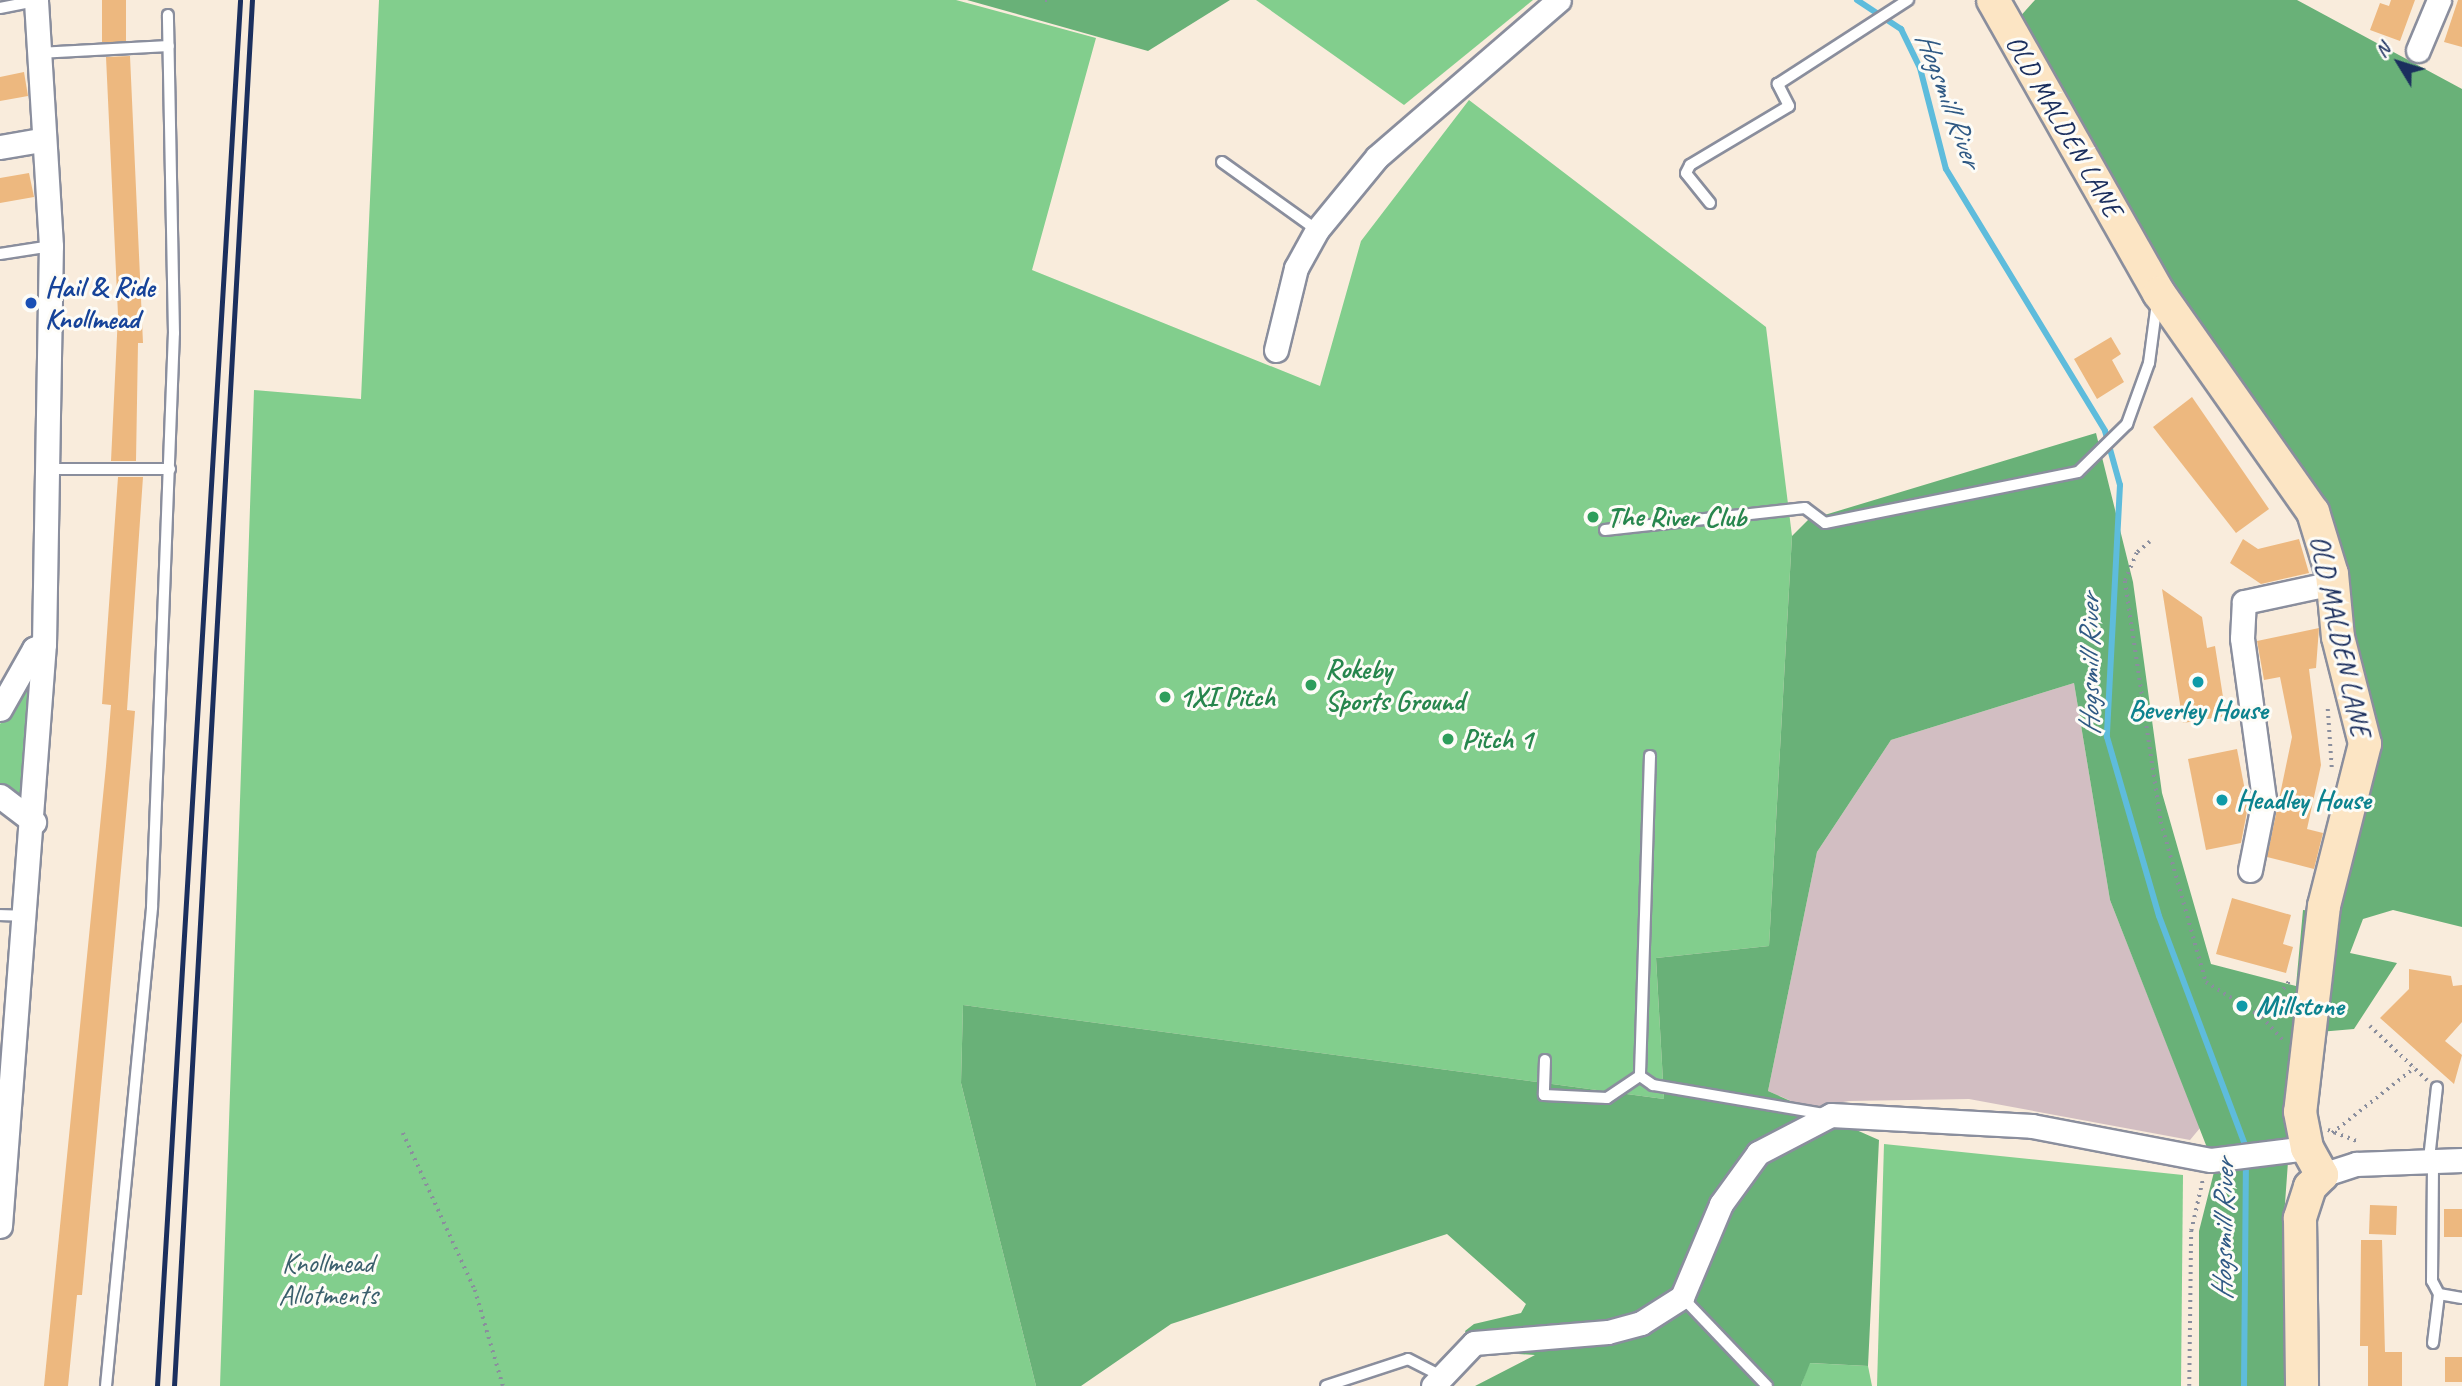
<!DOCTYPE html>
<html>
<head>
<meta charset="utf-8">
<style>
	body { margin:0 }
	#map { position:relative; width:2462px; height:1386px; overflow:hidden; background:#f9ecdc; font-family:Caveat,sans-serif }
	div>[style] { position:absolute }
	.industrial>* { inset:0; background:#d2bec2 }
	.green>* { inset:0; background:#82ce8d }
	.forest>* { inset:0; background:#69b178 }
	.stream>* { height:6px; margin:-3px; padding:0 3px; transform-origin:3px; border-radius:3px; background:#5ebcdc }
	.building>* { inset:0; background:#edb87f; transform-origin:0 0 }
	.path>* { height:3.5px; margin-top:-1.75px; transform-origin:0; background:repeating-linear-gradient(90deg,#8a8e9d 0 2px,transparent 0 7px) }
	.roads { filter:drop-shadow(2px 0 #8a8e9d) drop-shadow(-2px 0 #8a8e9d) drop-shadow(0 2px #8a8e9d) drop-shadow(0 -2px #8a8e9d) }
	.lane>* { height:10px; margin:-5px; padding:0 5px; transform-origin:5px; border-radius:5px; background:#fff }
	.street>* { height:23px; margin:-11.5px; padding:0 11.5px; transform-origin:11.5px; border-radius:11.5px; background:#fff }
	.secondary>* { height:32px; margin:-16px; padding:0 16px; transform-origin:16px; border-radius:16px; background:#fce5c4 }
	.rail>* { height:5px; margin:-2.5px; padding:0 2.5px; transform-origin:2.5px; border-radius:2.5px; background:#1b2f5e }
	.dots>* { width:19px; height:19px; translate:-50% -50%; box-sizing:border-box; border:4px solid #fdfcf7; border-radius:50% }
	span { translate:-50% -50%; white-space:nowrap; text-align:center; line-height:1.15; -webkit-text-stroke:6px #fdfcf7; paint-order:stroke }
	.street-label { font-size:28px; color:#1b2f5e }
	.transit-label { font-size:28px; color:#164399; font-weight:700 }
	.left { translate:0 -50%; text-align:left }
	.leisure-label { font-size:28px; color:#27864d; font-weight:700 }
	.culture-label { font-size:28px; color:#0d838f; font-weight:700 }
	.park-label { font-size:28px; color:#3a5f6c }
	.water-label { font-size:30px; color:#2f5984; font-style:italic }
	.north { position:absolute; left:2364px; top:28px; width:70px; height:70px; -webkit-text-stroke:5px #fdfcf7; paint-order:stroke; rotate:308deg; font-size:19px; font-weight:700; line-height:28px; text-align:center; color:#1b2f5e }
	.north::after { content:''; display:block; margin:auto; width:24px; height:32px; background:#1b2f5e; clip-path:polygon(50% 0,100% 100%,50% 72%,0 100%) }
</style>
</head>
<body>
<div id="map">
	<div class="industrial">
		<div style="clip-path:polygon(2074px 683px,2110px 900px,2200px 1128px,2190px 1140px,1969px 1099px,1849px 1101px,1807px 1108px,1768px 1091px,1817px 852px,1891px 740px)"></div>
	</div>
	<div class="green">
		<div style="clip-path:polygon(379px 0,956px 0,1096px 38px,1032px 270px,1320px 386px,1361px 241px,1469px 100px,1766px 327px,1792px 536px,1769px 946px,1656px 958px,1664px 1099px,963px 1005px,961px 1083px,1036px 1386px,220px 1386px,254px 390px,361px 399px)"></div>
		<div style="clip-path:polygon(1256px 0,1533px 0,1404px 105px)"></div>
		<div style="clip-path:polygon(28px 688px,32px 689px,22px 797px,0 784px,0 724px)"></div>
		<div style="clip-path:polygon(1884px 1144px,2183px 1175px,2181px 1386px,1877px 1386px)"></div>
		<div style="clip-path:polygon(1809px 1363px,1868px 1366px,1872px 1386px,1801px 1386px)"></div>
	</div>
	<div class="forest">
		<div style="clip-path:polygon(967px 0,1230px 0,1148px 51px)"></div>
		<div style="clip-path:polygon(2035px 0,2297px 0,2462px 89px,2462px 927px,2393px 910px,2363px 919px,2350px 953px,2397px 963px,2354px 1029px,2319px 1032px,2341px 880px,2357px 660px,2343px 555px,2122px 220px,2017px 20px)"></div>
		<div style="clip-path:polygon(2096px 433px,2133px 582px,2162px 793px,2211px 964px,2296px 986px,2303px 910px,2315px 911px,2295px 1065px,2282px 1245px,2286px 1386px,2199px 1386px,2199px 1231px,2215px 1168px,2110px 900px,2074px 683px,1891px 740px,1817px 852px,1768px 1091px,1879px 1140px,1868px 1366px,1810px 1363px,1801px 1386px,1475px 1386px,1535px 1355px,1489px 1352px,1468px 1338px,1465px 1331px,1474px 1324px,1521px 1313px,1526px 1304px,1447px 1234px,1171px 1324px,1081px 1386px,1036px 1386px,961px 1083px,963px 1005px,1664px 1099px,1656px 958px,1769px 946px,1792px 536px,1808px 520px)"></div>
	</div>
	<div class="stream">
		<div style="left:1857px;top:0;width:53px;rotate:33.4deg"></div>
		<div style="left:1901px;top:29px;width:43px;rotate:64deg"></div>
		<div style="left:1920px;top:68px;width:104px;rotate:75.6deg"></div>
		<div style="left:1946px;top:169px;width:306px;rotate:58.7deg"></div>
		<div style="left:2105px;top:431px;width:56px;rotate:74.5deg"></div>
		<div style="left:2120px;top:485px;width:252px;rotate:93deg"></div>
		<div style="left:2107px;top:737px;width:186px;rotate:73.8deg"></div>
		<div style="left:2159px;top:916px;width:250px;rotate:69.4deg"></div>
		<div style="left:2244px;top:1386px;width:226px;rotate:-89.5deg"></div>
	</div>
	<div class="building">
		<div style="left:102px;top:0;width:24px;height:42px"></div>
		<div style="clip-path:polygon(2391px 0,2415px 0,2400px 41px,2370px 30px,2380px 3px,2389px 6px)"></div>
		<div style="clip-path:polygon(2458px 0,2462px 0,2462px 47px,2444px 42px)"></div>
		<div style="clip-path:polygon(130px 56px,143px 343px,138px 343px,136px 461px,111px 461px,118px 315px,106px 57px)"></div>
		<div style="clip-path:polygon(24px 72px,28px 96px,0 101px,0 77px)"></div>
		<div style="clip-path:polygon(29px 173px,34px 197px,0 203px,0 178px)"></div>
		<div style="clip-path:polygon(2111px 337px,2121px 354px,2112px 360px,2124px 382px,2097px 399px,2074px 359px)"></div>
		<div style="clip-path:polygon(2192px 397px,2269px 509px,2236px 533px,2153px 427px)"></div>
		<div style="clip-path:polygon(118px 477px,143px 477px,127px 710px,135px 711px,131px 761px,82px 1295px,77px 1295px,68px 1386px,44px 1386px,106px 766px,111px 705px,102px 704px)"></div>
		<div style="clip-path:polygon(2243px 539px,2258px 549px,2299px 539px,2309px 573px,2261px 584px,2230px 563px)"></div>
		<div style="clip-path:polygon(2162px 589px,2202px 617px,2207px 648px,2215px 646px,2226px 716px,2183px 723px)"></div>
		<div style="clip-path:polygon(2319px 628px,2316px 668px,2309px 669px,2321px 765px,2307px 829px,2323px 833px,2314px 869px,2267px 857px,2292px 737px,2280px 677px,2264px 680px,2257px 641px)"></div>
		<div style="clip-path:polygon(2237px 749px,2248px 806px,2241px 843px,2206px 850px,2188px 759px)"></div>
		<div style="clip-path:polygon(2232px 898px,2291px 915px,2283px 944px,2293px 947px,2286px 973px,2216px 954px)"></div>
		<div style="clip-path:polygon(2409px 969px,2451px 976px,2453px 986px,2462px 985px,2462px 1022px,2445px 1041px,2462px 1055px,2454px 1084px,2380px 1018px,2409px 989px)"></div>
		<div style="left:2370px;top:1205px;width:27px;height:29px;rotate:2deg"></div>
		<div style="left:2444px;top:1209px;width:18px;height:28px"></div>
		<div style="clip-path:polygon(2361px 1240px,2382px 1240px,2385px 1352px,2402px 1352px,2402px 1386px,2368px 1386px,2368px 1346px,2360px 1346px)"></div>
		<div style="left:2445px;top:1357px;width:17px;height:25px"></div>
	</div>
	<div class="path">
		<div style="left:1045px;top:0;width:3px"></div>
		<div style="left:2150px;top:542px;width:17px;rotate:140deg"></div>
		<div style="left:2137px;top:553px;width:30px;rotate:113deg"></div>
		<div style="left:2125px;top:581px;width:244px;rotate:81.5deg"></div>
		<div style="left:2161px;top:822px;width:166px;rotate:74.3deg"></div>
		<div style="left:2206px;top:982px;width:66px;rotate:32deg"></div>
		<div style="left:2262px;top:1017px;width:31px;rotate:48deg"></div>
		<div style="left:2328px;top:709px;width:59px;rotate:86.1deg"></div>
		<div style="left:2262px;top:1017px;width:46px;rotate:-52.9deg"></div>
		<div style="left:2370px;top:1026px;width:79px;rotate:43.5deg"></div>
		<div style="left:2328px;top:1130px;width:34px;rotate:21deg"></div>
		<div style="left:403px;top:1133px;width:173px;rotate:65.4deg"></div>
		<div style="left:475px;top:1290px;width:100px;rotate:73.7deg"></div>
		<div style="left:2332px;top:1133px;width:105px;rotate:-38.4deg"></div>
		<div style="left:2189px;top:1386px;width:155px;rotate:-89.3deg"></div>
		<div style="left:2191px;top:1231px;width:54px;rotate:-77.2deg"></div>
	</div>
	<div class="roads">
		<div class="lane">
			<div style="left:0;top:8px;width:37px;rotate:-11deg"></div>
			<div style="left:38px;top:53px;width:131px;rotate:-3.1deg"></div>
			<div style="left:1222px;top:162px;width:117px;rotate:35.6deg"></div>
			<div style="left:1710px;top:203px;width:38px;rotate:-129deg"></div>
			<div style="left:1686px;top:173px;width:9px;rotate:-63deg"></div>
			<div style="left:1690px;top:165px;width:115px;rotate:-30.8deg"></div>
			<div style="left:1789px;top:106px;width:25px;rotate:-117deg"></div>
			<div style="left:1778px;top:84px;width:155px;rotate:-32.9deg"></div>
			<div style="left:0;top:254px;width:52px;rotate:-8.9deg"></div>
			<div style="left:49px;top:469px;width:121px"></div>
			<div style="left:1605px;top:530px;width:201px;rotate:-6.3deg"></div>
			<div style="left:1805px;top:508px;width:25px;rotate:37deg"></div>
			<div style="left:1825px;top:523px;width:258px;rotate:-11.4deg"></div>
			<div style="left:2078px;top:472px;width:69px;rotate:-44.4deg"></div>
			<div style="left:2127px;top:424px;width:65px;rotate:-70.2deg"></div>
			<div style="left:2149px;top:363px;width:62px;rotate:-82.5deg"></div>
			<div style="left:1650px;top:756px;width:320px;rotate:91.8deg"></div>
			<div style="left:1640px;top:1076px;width:16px;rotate:35deg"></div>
			<div style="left:1653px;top:1085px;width:174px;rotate:9.6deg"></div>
			<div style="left:0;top:915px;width:25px;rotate:2deg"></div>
			<div style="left:1545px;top:1060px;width:35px;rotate:92deg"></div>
			<div style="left:1544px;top:1095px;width:63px;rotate:2.7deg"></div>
			<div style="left:1607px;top:1098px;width:40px;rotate:-34deg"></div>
			<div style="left:2429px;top:1159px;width:72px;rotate:-83.7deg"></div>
			<div style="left:2439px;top:1294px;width:23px;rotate:10deg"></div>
			<div style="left:1682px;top:1297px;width:123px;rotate:46.3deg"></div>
			<div style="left:2433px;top:1343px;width:49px;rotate:-83deg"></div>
			<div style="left:2439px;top:1294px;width:15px;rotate:-118deg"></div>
			<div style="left:2432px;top:1281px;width:122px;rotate:-89.5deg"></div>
			<div style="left:106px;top:1386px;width:481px;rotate:-84.5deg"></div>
			<div style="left:152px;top:907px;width:574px;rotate:-87.81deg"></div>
			<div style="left:174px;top:333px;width:318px;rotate:-91.1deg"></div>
			<div style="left:1326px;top:1386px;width:86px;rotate:-18.2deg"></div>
			<div style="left:1408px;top:1359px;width:36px;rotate:27deg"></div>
		</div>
		<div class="street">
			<div style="left:2418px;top:50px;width:54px;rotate:-67.2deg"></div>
			<div style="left:0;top:147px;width:42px;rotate:-9.7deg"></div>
			<div style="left:1276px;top:350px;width:84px;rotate:-76.3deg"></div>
			<div style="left:1296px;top:268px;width:43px;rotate:-61.1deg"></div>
			<div style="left:1317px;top:230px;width:94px;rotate:-50.6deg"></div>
			<div style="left:1377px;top:157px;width:240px;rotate:-40.8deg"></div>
			<div style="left:0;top:709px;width:69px;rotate:-60.5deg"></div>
			<div style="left:34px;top:649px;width:11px;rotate:-27deg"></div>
			<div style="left:0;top:796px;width:43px;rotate:37.4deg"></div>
			<div style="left:2250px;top:870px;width:72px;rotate:-78.8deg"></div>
			<div style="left:2264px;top:799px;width:162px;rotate:-97.8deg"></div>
			<div style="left:2242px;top:638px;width:36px;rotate:-87deg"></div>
			<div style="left:2244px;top:602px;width:91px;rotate:-12.1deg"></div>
			<div style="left:2322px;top:1175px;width:36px;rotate:-18deg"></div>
			<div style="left:2356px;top:1164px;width:106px;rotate:-2.2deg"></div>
			<div style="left:0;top:1226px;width:584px;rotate:-85.68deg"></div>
			<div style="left:44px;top:644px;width:398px;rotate:-89deg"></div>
			<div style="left:51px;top:246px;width:246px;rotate:-93.5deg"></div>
			<div style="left:1433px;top:1386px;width:59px;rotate:-46.4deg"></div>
			<div style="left:1474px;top:1343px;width:134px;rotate:-4.7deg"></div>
			<div style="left:1608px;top:1332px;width:34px;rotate:-15deg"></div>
			<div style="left:1641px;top:1323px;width:49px;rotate:-32.4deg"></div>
			<div style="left:1682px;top:1297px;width:101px;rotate:-67.2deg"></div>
			<div style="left:1721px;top:1204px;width:63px;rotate:-54deg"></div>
			<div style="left:1758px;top:1153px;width:82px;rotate:-27.5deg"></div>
			<div style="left:1831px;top:1115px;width:201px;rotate:3.1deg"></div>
			<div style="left:2032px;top:1126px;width:182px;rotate:10.8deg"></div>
			<div style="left:2211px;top:1160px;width:97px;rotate:-7.1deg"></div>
		</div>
		<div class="secondary">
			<div style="left:1993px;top:0;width:337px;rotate:60.5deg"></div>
			<div style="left:2159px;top:293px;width:268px;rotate:54.9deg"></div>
			<div style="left:2313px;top:512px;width:65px;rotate:73deg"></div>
			<div style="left:2332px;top:574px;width:63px;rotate:84.6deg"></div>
			<div style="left:2338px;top:637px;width:110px;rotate:75.8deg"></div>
			<div style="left:2365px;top:744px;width:167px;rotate:104.2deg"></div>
			<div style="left:2324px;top:906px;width:207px;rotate:96.6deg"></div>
			<div style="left:2300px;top:1112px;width:37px;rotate:79deg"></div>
			<div style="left:2307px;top:1148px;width:31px;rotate:61deg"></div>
			<div style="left:2322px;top:1175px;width:17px;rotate:135deg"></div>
			<div style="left:2310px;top:1187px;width:33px;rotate:108deg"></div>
			<div style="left:2300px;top:1218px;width:168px;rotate:89.3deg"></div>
		</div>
	</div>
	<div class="rail">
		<div style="left:157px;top:1386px;width:1388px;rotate:-86.57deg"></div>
		<div style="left:174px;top:1386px;width:1388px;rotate:-86.78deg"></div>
	</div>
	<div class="dots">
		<div style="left:31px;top:303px;background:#1a4fb4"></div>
		<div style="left:1593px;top:517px;background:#2e9e5b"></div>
		<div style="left:2198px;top:682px;background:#0f9aa8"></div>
		<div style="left:1311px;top:685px;background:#2e9e5b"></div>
		<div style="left:1165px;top:697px;background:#2e9e5b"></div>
		<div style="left:1448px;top:739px;background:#2e9e5b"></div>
		<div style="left:2222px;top:800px;background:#0f9aa8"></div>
		<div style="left:2242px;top:1006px;background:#0f9aa8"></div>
	</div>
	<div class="street-label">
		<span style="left:2064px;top:126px;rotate:60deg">OLD MALDEN LANE</span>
		<span style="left:2340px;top:636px;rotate:78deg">OLD MALDEN LANE</span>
	</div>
	<div class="transit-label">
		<span class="left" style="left:45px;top:303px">Hail &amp; Ride<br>Knollmead</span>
	</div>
	<div class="leisure-label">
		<span class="left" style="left:1607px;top:517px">The River Club</span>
		<span class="left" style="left:1325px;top:685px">Rokeby<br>Sports Ground</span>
		<span class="left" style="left:1179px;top:697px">1XI Pitch</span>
		<span class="left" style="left:1462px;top:739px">Pitch 1</span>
	</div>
	<div class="culture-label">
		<span style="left:2198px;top:710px">Beverley House</span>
		<span class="left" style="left:2236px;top:800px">Headley House</span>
		<span class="left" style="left:2256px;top:1006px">Millstone</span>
	</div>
	<div class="park-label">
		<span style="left:328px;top:1279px">Knollmead<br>Allotments</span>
	</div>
	<div class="water-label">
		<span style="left:1949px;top:99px;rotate:70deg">Hogsmill River</span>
		<span style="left:2089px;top:665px;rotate:-90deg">Hogsmill River</span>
		<span style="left:2223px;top:1230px;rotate:-89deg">Hogsmill River</span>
	</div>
	<div class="north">N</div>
</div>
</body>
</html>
